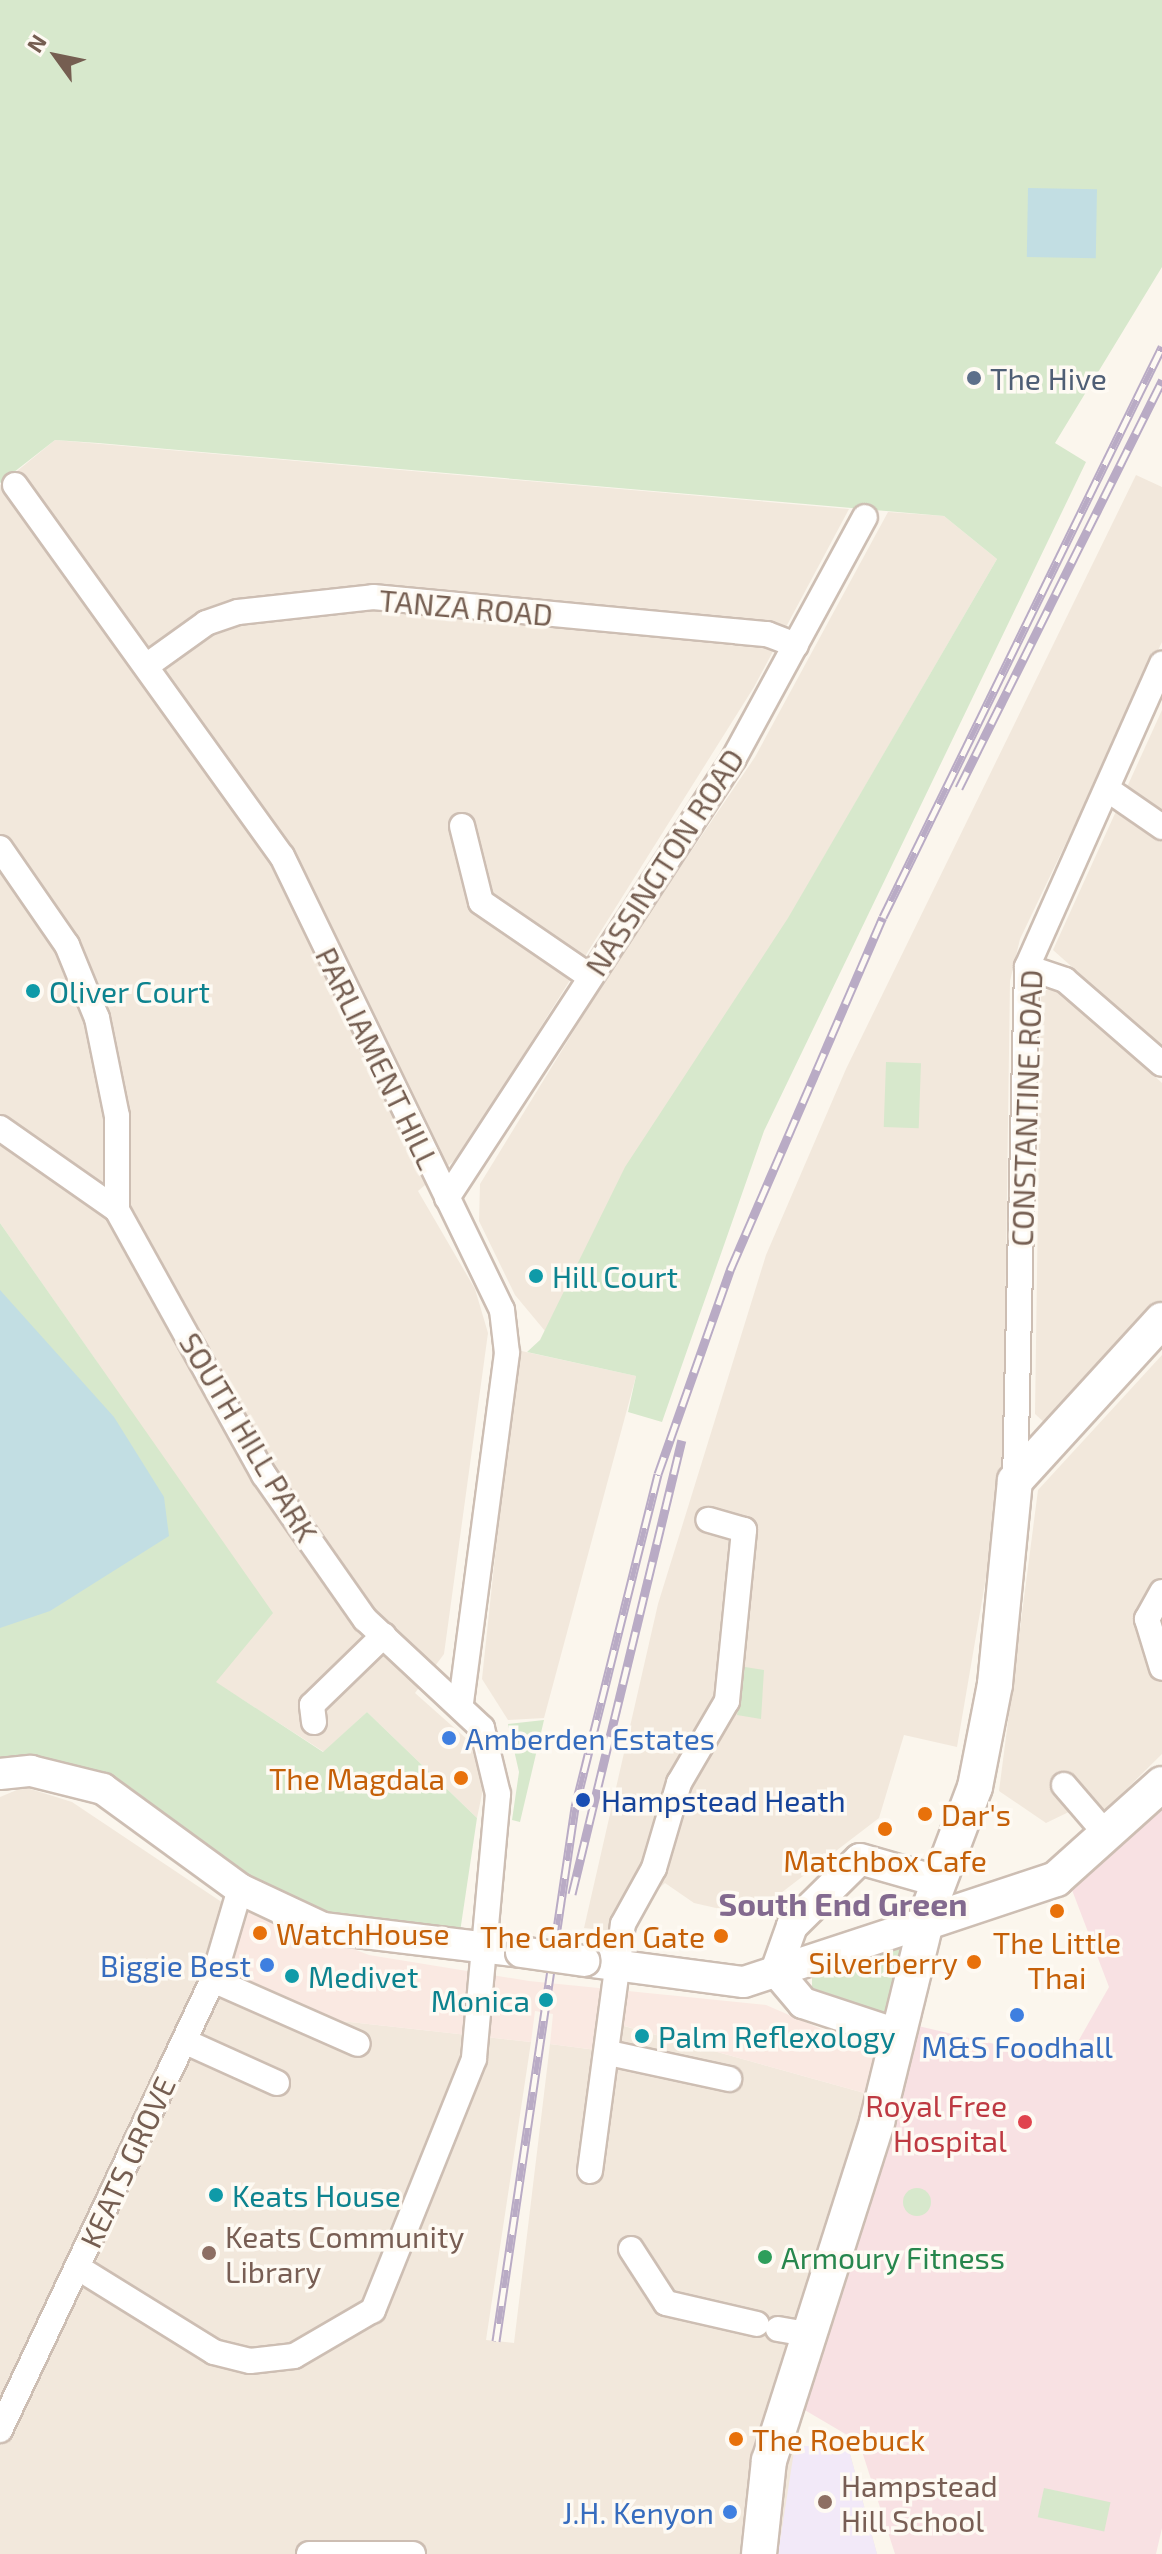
<!DOCTYPE html>
<html>
<head>
<meta charset="utf-8">
<style>
	body { margin:0 }
	#map { position:relative; width:1162px; height:2554px; overflow:hidden; background:#fbf6ed; font-family:"Exo 2",sans-serif }
	div>[style] { position:absolute }
	.residential>* { inset:0; background:#f2e8dc }
	.commercial>* { inset:0; background:#fae9e2 }
	.education>* { inset:0; background:#f2e9f8 }
	.medical>* { inset:0; background:#f8e1e3 }
	.green>* { inset:0; background:#d7e8cc; transform-origin:0 0 }
	.round { border-radius:50% }
	.water>* { inset:0; background:#c2dee3; transform-origin:0 0 }
	.roads { filter:drop-shadow(2px 0 #cdbeb3) drop-shadow(-2px 0 #cdbeb3) drop-shadow(0 2px #cdbeb3) drop-shadow(0 -2px #cdbeb3) }
	.minor>* { height:24px; margin:-12px; padding:0 12px; transform-origin:12px; border-radius:12px; background:#fff }
	.tertiary>* { height:30px; margin:-15px; padding:0 15px; transform-origin:15px; border-radius:15px; background:#fff }
	.secondary>* { height:34px; margin:-17px; padding:0 17px; transform-origin:17px; border-radius:17px; background:#fff }
	.rail>* { height:9px; margin-top:-4.5px; transform-origin:0; background:repeating-linear-gradient(90deg,#fefaf3 0 18px,#b9abc5 0 36px); box-sizing:border-box; border-block:2px solid #b9abc5 }
	.bridges { filter:drop-shadow(2px 0 #cdbeb3) drop-shadow(-2px 0 #cdbeb3) drop-shadow(0 2px #cdbeb3) drop-shadow(0 -2px #cdbeb3) }
	.tertiary-bridge>* { height:30px; margin:-15px; padding:0 15px; transform-origin:15px; border-radius:15px; background:#fff }
	.dots>* { width:22px; height:22px; translate:-50% -50%; box-sizing:border-box; border:4px solid #fefaf3; border-radius:50% }
	span { translate:-50% -50%; white-space:nowrap; text-align:center; line-height:1.15; -webkit-text-stroke:7px #fefaf3; paint-order:stroke }
	.service-label { font-size:30px; color:#4e5e75 }
	.left { translate:0 -50%; text-align:left }
	.street-label { font-size:30px; color:#755e51 }
	.culture-label { font-size:30px; color:#0d838f }
	.right { translate:-100% -50%; text-align:right }
	.shop-label { font-size:30px; color:#366cbe }
	.food-label { font-size:30px; color:#c56008 }
	.transit-label { font-size:30px; color:#164399 }
	.health-label { font-size:30px; color:#be3a42 }
	.education-label { font-size:30px; color:#785e54 }
	.leisure-label { font-size:30px; color:#27864d }
	.neighbourhood-label { font-size:32px; color:#836a8f; font-weight:700 }
	.north { position:absolute; left:16px; top:16px; width:80px; height:80px; -webkit-text-stroke:6px #fefaf3; paint-order:stroke; rotate:303deg; font-size:22px; font-weight:700; line-height:32px; text-align:center; color:#755e51 }
	.north::after { content:''; display:block; margin:auto; width:28px; height:36px; background:#755e51; clip-path:polygon(50% 0,100% 100%,50% 72%,0 100%) }
</style>
</head>
<body>
<div id="map">
	<div class="residential">
		<div style="clip-path:polygon(55px 440px,849px 509px,754px 687px,476px 1130px,457px 1158px,418px 1191px,475px 1289px,488px 1333px,444px 1654px,415px 1693px,469px 1741px,484px 1784px,477px 1818px,367px 1712px,324px 1752px,215px 1682px,97px 1362px,0 1223px,0 485px)"></div>
		<div style="clip-path:polygon(1136px 475px,1162px 487px,1162px 642px,1020px 939px,1010px 981px,1003px 1478px,957px 1747px,904px 1735px,879px 1818px,751px 1916px,694px 1903px,665px 1883px,613px 1931px,584px 1928px,658px 1604px,766px 1255px,846px 1069px)"></div>
		<div style="clip-path:polygon(888px 512px,944px 516px,997px 559px,788px 919px,600px 1221px,545px 1331px,515px 1295px,479px 1221px,480px 1184px,616px 962px,755px 757px)"></div>
		<div style="clip-path:polygon(1162px 710px,1162px 1047px,1053px 950px)"></div>
		<div style="clip-path:polygon(1050px 988px,1061px 989px,1162px 1083px,1162px 1300px,1046px 1424px,1035px 1414px,1041px 993px)"></div>
		<div style="clip-path:polygon(517px 1350px,636px 1376px,544px 1718px,508px 1720px,482px 1679px)"></div>
		<div style="clip-path:polygon(1162px 1355px,1162px 1754px,1089px 1826px,1075px 1809px,1046px 1823px,999px 1791px,1038px 1490px)"></div>
		<div style="clip-path:polygon(24px 1787px,72px 1802px,232px 1909px,332px 2020px,531px 2042px,486px 2340px,514px 2343px,550px 2044px,604px 2051px,613px 2023px,875px 2096px,766px 2443px,849px 2450px,877px 2554px,0 2554px,0 1797px)"></div>
	</div>
	<div class="commercial">
		<div style="clip-path:polygon(239px 1905px,369px 1955px,529px 1981px,766px 2005px,888px 2058px,875px 2096px,614px 2023px,604px 2051px,550px 2044px,553px 2014px,535px 2011px,531px 2042px,332px 2020px,209px 1973px)"></div>
	</div>
	<div class="education">
		<div style="clip-path:polygon(795px 2445px,849px 2450px,877px 2554px,778px 2554px)"></div>
	</div>
	<div class="medical">
		<div style="clip-path:polygon(1162px 1800px,1162px 2528px,1156px 2554px,895px 2554px,859px 2442px,803px 2409px,914px 2025px,1067px 2061px,1109px 1987px,1072px 1890px)"></div>
	</div>
	<div class="green">
		<div style="clip-path:polygon(0 0,1162px 0,1162px 267px,1055px 443px,1086px 462px,764px 1131px,662px 1422px,628px 1412px,636px 1376px,527px 1352px,540px 1340px,625px 1167px,788px 918px,997px 559px,944px 516px,98px 443px,55px 440px,0 483px)"></div>
		<div style="left:886px;top:1062px;width:35px;height:65px;rotate:2deg"></div>
		<div style="clip-path:polygon(0 1223px,273px 1613px,216px 1682px,323px 1752px,367px 1712px,477px 1818px,460px 1932px,327px 1915px,253px 1882px,181px 1831px,0 1760px)"></div>
		<div style="clip-path:polygon(745px 1667px,764px 1670px,761px 1719px,737px 1715px)"></div>
		<div style="clip-path:polygon(544px 1720px,520px 1822px,512px 1820px,519px 1772px,508px 1724px)"></div>
		<div style="clip-path:polygon(912px 1937px,896px 2016px,812px 1988px,812px 1971px)"></div>
		<div class="round" style="left:903px;top:2188px;width:28px;height:28px"></div>
		<div style="left:1044px;top:2488px;width:68px;height:30px;rotate:12deg"></div>
	</div>
	<div class="water">
		<div style="left:1028px;top:188px;width:69px;height:69px;rotate:1deg"></div>
		<div style="clip-path:polygon(0 1290px,114px 1417px,164px 1497px,169px 1536px,50px 1611px,0 1628px)"></div>
	</div>
	<div class="roads">
		<div class="minor">
			<div style="left:15px;top:485px;width:457px;rotate:54.3deg"></div>
			<div style="left:282px;top:856px;width:504px;rotate:64.15deg"></div>
			<div style="left:502px;top:1310px;width:43px;rotate:83.4deg"></div>
			<div style="left:507px;top:1353px;width:354px;rotate:97.5deg"></div>
			<div style="left:149px;top:664px;width:70px;rotate:-35.7deg"></div>
			<div style="left:206px;top:623px;width:34px;rotate:-19deg"></div>
			<div style="left:238px;top:612px;width:136px;rotate:-6.3deg"></div>
			<div style="left:373px;top:597px;width:396px;rotate:5.4deg"></div>
			<div style="left:767px;top:634px;width:31px;rotate:21deg"></div>
			<div style="left:1107px;top:789px;width:67px;rotate:34.6deg"></div>
			<div style="left:462px;top:826px;width:78px;rotate:76deg"></div>
			<div style="left:481px;top:902px;width:131px;rotate:34.4deg"></div>
			<div style="left:0;top:848px;width:118px;rotate:55.4deg"></div>
			<div style="left:67px;top:945px;width:79px;rotate:67.7deg"></div>
			<div style="left:97px;top:1018px;width:100px;rotate:78.5deg"></div>
			<div style="left:117px;top:1116px;width:94px;rotate:90deg"></div>
			<div style="left:1027px;top:967px;width:40px;rotate:18.9deg"></div>
			<div style="left:1065px;top:980px;width:128px;rotate:40.9deg"></div>
			<div style="left:0;top:1128px;width:143px;rotate:35deg"></div>
			<div style="left:117px;top:1210px;width:303px;rotate:61deg"></div>
			<div style="left:264px;top:1475px;width:176px;rotate:55deg"></div>
			<div style="left:365px;top:1619px;width:160px;rotate:43deg"></div>
			<div style="left:482px;top:1728px;width:68px;rotate:76.4deg"></div>
			<div style="left:498px;top:1794px;width:266px;rotate:95.2deg"></div>
			<div style="left:474px;top:2059px;width:271px;rotate:111.9deg"></div>
			<div style="left:373px;top:2310px;width:91px;rotate:149.8deg"></div>
			<div style="left:294px;top:2356px;width:44px;rotate:173.5deg"></div>
			<div style="left:250px;top:2361px;width:37px;rotate:-166deg"></div>
			<div style="left:214px;top:2352px;width:161px;rotate:-148.2deg"></div>
			<div style="left:447px;top:1198px;width:525px;rotate:-56.88deg"></div>
			<div style="left:734px;top:758px;width:274px;rotate:-61.5deg"></div>
			<div style="left:1015px;top:1481px;width:514px;rotate:-88.66deg"></div>
			<div style="left:1027px;top:967px;width:332px;rotate:-66deg"></div>
			<div style="left:1162px;top:1592px;width:31px;rotate:119deg"></div>
			<div style="left:1147px;top:1619px;width:51px;rotate:73deg"></div>
			<div style="left:314px;top:1722px;width:17px;rotate:-97deg"></div>
			<div style="left:312px;top:1705px;width:100px;rotate:-44.2deg"></div>
			<div style="left:1064px;top:1785px;width:66px;rotate:49.3deg"></div>
			<div style="left:213px;top:1980px;width:158px;rotate:23.8deg"></div>
			<div style="left:184px;top:2041px;width:102px;rotate:24.3deg"></div>
			<div style="left:609px;top:2053px;width:123px;rotate:12.2deg"></div>
			<div style="left:590px;top:2171px;width:249px;rotate:-82.4deg"></div>
			<div style="left:623px;top:1924px;width:64px;rotate:-61deg"></div>
			<div style="left:654px;top:1868px;width:89px;rotate:-73.6deg"></div>
			<div style="left:679px;top:1783px;width:95px;rotate:-59.7deg"></div>
			<div style="left:727px;top:1701px;width:172px;rotate:-84.3deg"></div>
			<div style="left:744px;top:1530px;width:37px;rotate:-164deg"></div>
			<div style="left:631px;top:2249px;width:64px;rotate:57.1deg"></div>
			<div style="left:666px;top:2303px;width:93px;rotate:13deg"></div>
			<div style="left:778px;top:2329px;width:29px;rotate:10deg"></div>
			<div style="left:0;top:2430px;width:498px;rotate:-64.7deg"></div>
			<div style="left:213px;top:1980px;width:95px;rotate:-73.5deg"></div>
			<div style="left:309px;top:2554px;width:104px"></div>
		</div>
		<div class="tertiary">
			<div style="left:0;top:1774px;width:31px;rotate:-6deg"></div>
			<div style="left:31px;top:1771px;width:74px;rotate:14deg"></div>
			<div style="left:103px;top:1789px;width:170px;rotate:36.1deg"></div>
			<div style="left:240px;top:1889px;width:92px;rotate:25.2deg"></div>
			<div style="left:323px;top:1928px;width:199px;rotate:6.9deg"></div>
			<div style="left:584px;top:1961px;width:161px;rotate:7.5deg"></div>
			<div style="left:744px;top:1982px;width:193px;rotate:-18.2deg"></div>
			<div style="left:776px;top:1971px;width:48px;rotate:-70.4deg"></div>
			<div style="left:792px;top:1926px;width:95px;rotate:-44.6deg"></div>
			<div style="left:860px;top:1859px;width:83px;rotate:16deg"></div>
			<div style="left:776px;top:1971px;width:42px;rotate:49.8deg"></div>
			<div style="left:803px;top:2003px;width:102px;rotate:18.3deg"></div>
		</div>
		<div class="secondary">
			<div style="left:927px;top:1922px;width:136px;rotate:-18.4deg"></div>
			<div style="left:1056px;top:1879px;width:142px;rotate:-41.9deg"></div>
			<div style="left:759px;top:2554px;width:94px;rotate:-83.9deg"></div>
			<div style="left:769px;top:2461px;width:356px;rotate:-72.3deg"></div>
			<div style="left:877px;top:2122px;width:222px;rotate:-76.2deg"></div>
			<div style="left:930px;top:1906px;width:127px;rotate:-69.3deg"></div>
			<div style="left:975px;top:1787px;width:105px;rotate:-79deg"></div>
			<div style="left:995px;top:1684px;width:204px;rotate:-84.4deg"></div>
			<div style="left:1015px;top:1481px;width:218px;rotate:-47.6deg"></div>
		</div>
	</div>
	<div class="rail">
		<div style="left:959px;top:788px;width:456px;rotate:-63.5deg"></div>
		<div style="left:572px;top:1894px;width:467px;rotate:-76.4deg"></div>
		<div style="left:496px;top:2341px;width:540px;rotate:-81.58deg"></div>
		<div style="left:575px;top:1807px;width:343px;rotate:-76deg"></div>
		<div style="left:658px;top:1474px;width:219px;rotate:-70.5deg"></div>
		<div style="left:731px;top:1268px;width:382px;rotate:-66.6deg"></div>
		<div style="left:883px;top:917px;width:635px;rotate:-63.92deg"></div>
	</div>
	<div class="bridges">
		<div class="tertiary-bridge">
			<div style="left:521px;top:1952px;width:64px;rotate:8.1deg"></div>
		</div>
	</div>
	<div class="dots">
		<div style="left:974px;top:378px;background:#5c6f8a"></div>
		<div style="left:33px;top:991px;background:#0f9aa8"></div>
		<div style="left:536px;top:1276px;background:#0f9aa8"></div>
		<div style="left:449px;top:1738px;background:#3f7fe0"></div>
		<div style="left:461px;top:1778px;background:#e8710a"></div>
		<div style="left:583px;top:1800px;background:#1a4fb4"></div>
		<div style="left:925px;top:1814px;background:#e8710a"></div>
		<div style="left:885px;top:1829px;background:#e8710a"></div>
		<div style="left:1057px;top:1911px;background:#e8710a"></div>
		<div style="left:260px;top:1933px;background:#e8710a"></div>
		<div style="left:721px;top:1936px;background:#e8710a"></div>
		<div style="left:974px;top:1962px;background:#e8710a"></div>
		<div style="left:267px;top:1965px;background:#3f7fe0"></div>
		<div style="left:292px;top:1976px;background:#0f9aa8"></div>
		<div style="left:546px;top:2000px;background:#0f9aa8"></div>
		<div style="left:1017px;top:2015px;background:#3f7fe0"></div>
		<div style="left:642px;top:2036px;background:#0f9aa8"></div>
		<div style="left:1025px;top:2122px;background:#e0444e"></div>
		<div style="left:216px;top:2195px;background:#0f9aa8"></div>
		<div style="left:209px;top:2253px;background:#8d6e63"></div>
		<div style="left:765px;top:2257px;background:#2e9e5b"></div>
		<div style="left:736px;top:2439px;background:#e8710a"></div>
		<div style="left:825px;top:2502px;background:#8d6e63"></div>
		<div style="left:730px;top:2512px;background:#3f7fe0"></div>
	</div>
	<div class="service-label">
		<span class="left" style="left:990px;top:378px">The Hive</span>
	</div>
	<div class="street-label">
		<span style="left:466px;top:607px;rotate:5deg">TANZA ROAD</span>
		<span style="left:664px;top:862px;rotate:-57deg">NASSINGTON ROAD</span>
		<span style="left:378px;top:1058px;rotate:64deg">PARLIAMENT HILL</span>
		<span style="left:1026px;top:1108px;rotate:-88deg">CONSTANTINE ROAD</span>
		<span style="left:249px;top:1437px;rotate:59deg">SOUTH HILL PARK</span>
		<span style="left:127px;top:2162px;rotate:-65deg">KEATS GROVE</span>
	</div>
	<div class="culture-label">
		<span class="left" style="left:49px;top:991px">Oliver Court</span>
		<span class="left" style="left:552px;top:1276px">Hill Court</span>
		<span class="left" style="left:308px;top:1976px">Medivet</span>
		<span class="right" style="left:530px;top:2000px">Monica</span>
		<span class="left" style="left:658px;top:2036px">Palm Reflexology</span>
		<span class="left" style="left:232px;top:2195px">Keats House</span>
	</div>
	<div class="shop-label">
		<span class="left" style="left:465px;top:1738px">Amberden Estates</span>
		<span class="right" style="left:251px;top:1965px">Biggie Best</span>
		<span style="left:1017px;top:2046px">M&amp;S Foodhall</span>
		<span class="right" style="left:714px;top:2512px">J.H. Kenyon</span>
	</div>
	<div class="food-label">
		<span class="right" style="left:445px;top:1778px">The Magdala</span>
		<span class="left" style="left:941px;top:1814px">Dar's</span>
		<span style="left:885px;top:1860px">Matchbox Cafe</span>
		<span class="left" style="left:276px;top:1933px">WatchHouse</span>
		<span class="right" style="left:705px;top:1936px">The Garden Gate</span>
		<span style="left:1057px;top:1959px">The Little<br>Thai</span>
		<span class="right" style="left:958px;top:1962px">Silverberry</span>
		<span class="left" style="left:752px;top:2439px">The Roebuck</span>
	</div>
	<div class="transit-label">
		<span class="left" style="left:601px;top:1800px">Hampstead Heath</span>
	</div>
	<div class="health-label">
		<span class="right" style="left:1007px;top:2122px">Royal Free<br>Hospital</span>
	</div>
	<div class="education-label">
		<span class="left" style="left:225px;top:2253px">Keats Community<br>Library</span>
		<span class="left" style="left:841px;top:2502px">Hampstead<br>Hill School</span>
	</div>
	<div class="leisure-label">
		<span class="left" style="left:781px;top:2257px">Armoury Fitness</span>
	</div>
	<div class="neighbourhood-label">
		<span style="left:843px;top:1903px">South End Green</span>
	</div>
	<div class="north">N</div>
</div>
</body>
</html>
